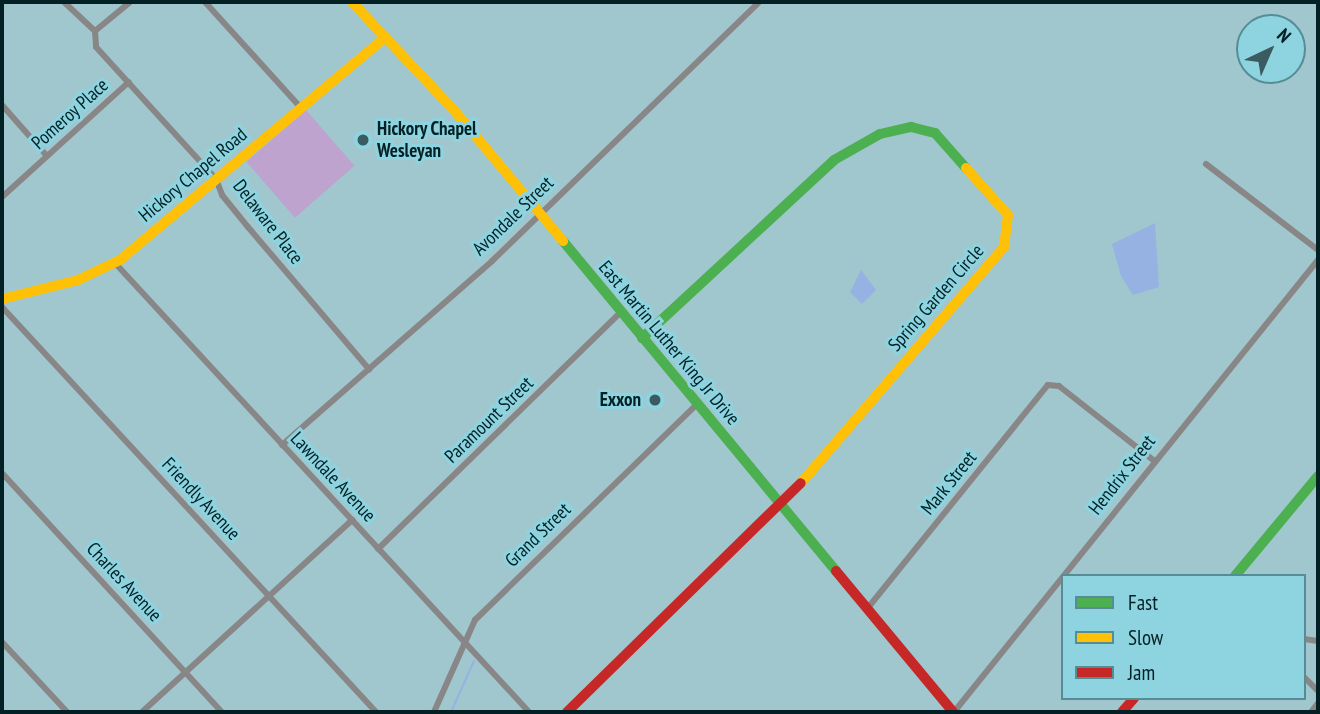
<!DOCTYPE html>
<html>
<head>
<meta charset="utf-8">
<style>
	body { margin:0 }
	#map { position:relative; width:1320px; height:714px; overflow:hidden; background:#a0c7cd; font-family:"PT Sans Narrow",sans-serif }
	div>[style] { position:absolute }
	.green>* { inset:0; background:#bda3ce; transform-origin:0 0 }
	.water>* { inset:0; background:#96b2e3 }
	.stream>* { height:2px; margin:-1px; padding:0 1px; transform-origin:1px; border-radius:1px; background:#96b2e3 }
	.street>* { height:6px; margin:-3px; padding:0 3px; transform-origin:3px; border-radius:3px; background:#888686 }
	.fast>* { height:10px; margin:-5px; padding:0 5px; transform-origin:5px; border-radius:5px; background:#4caf50 }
	.slow>* { height:10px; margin:-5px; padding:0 5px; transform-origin:5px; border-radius:5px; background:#ffc107 }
	.jam>* { height:10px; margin:-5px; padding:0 5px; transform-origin:5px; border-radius:5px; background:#c62828 }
	.dots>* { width:19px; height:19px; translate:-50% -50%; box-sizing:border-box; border:4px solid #8dd4e0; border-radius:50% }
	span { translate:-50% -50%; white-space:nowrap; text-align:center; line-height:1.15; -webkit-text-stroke:6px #8dd4e0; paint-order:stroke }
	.street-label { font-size:19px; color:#032125 }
	.poi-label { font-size:19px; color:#032125; font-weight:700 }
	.left { translate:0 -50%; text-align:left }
	.right { translate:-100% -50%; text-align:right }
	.frame { position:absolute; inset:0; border:4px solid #032125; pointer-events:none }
	.legend { position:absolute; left:1061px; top:574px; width:245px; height:126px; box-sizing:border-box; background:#8dd4e0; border:2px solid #568c95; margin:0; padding:9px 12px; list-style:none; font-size:21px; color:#032125 }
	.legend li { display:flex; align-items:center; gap:14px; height:35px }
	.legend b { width:35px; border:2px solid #568c95 }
	.north { position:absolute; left:1236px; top:14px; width:70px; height:70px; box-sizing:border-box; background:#8dd4e0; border:2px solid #568c95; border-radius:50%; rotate:44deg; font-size:19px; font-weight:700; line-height:28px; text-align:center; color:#032125 }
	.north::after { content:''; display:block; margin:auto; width:24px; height:32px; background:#3a5b60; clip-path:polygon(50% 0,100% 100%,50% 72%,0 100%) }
</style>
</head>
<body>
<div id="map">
	<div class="green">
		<div style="left:306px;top:110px;width:74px;height:79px;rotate:49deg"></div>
	</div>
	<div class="water">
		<div style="clip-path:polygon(1155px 223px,1159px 287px,1133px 295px,1121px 276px,1112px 244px)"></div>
		<div style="clip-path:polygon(861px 270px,876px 290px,862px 304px,850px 292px)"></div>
	</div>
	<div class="stream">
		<div style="left:451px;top:712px;width:56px;rotate:-65.7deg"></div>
	</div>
	<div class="street">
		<div style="left:64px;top:2px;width:42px;rotate:43.1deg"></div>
		<div style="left:205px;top:2px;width:143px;rotate:47.8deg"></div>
		<div style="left:95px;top:31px;width:16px;rotate:86deg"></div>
		<div style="left:96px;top:47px;width:178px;rotate:47.7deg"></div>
		<div style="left:216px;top:179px;width:17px;rotate:69deg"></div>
		<div style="left:222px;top:195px;width:41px;rotate:50.9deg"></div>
		<div style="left:248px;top:227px;width:187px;rotate:49.6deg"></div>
		<div style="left:95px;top:31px;width:45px;rotate:-39.6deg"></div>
		<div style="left:2px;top:105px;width:68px;rotate:48.6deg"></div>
		<div style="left:1206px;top:164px;width:141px;rotate:37.5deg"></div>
		<div style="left:2px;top:197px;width:171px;rotate:-42.2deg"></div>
		<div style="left:115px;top:263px;width:611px;rotate:47.32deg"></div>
		<div style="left:2px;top:307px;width:551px;rotate:47.28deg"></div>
		<div style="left:282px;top:445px;width:279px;rotate:-41.2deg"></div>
		<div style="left:492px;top:261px;width:372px;rotate:-44.1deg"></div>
		<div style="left:2px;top:473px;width:325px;rotate:47.4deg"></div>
		<div style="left:378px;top:549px;width:339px;rotate:-44.3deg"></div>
		<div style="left:867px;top:609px;width:288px;rotate:-51.1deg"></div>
		<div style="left:1048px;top:385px;width:11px;rotate:5deg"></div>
		<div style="left:1059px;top:386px;width:120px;rotate:38.2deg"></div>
		<div style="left:1304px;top:639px;width:14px;rotate:8deg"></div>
		<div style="left:2px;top:642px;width:96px;rotate:47.1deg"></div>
		<div style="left:1304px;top:677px;width:20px;rotate:45deg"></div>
		<div style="left:142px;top:712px;width:285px;rotate:-42.4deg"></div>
		<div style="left:434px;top:712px;width:101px;rotate:-66deg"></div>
		<div style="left:475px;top:620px;width:310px;rotate:-44.2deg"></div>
		<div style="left:954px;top:712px;width:580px;rotate:-51.16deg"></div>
		<div style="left:1311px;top:712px;width:11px;rotate:-52deg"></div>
	</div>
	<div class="fast">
		<div style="left:563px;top:241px;width:428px;rotate:50.4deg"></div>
		<div style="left:642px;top:338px;width:262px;rotate:-42.8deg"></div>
		<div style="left:834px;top:160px;width:53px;rotate:-29.5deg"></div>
		<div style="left:880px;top:134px;width:32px;rotate:-13deg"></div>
		<div style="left:911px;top:127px;width:25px;rotate:14deg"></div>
		<div style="left:935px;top:133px;width:47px;rotate:48.5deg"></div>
		<div style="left:1235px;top:576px;width:130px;rotate:-50.3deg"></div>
	</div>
	<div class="slow">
		<div style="left:352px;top:2px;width:147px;rotate:46.7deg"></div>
		<div style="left:453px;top:109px;width:172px;rotate:50.2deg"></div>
		<div style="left:2px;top:299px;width:78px;rotate:-14deg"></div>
		<div style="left:78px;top:280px;width:47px;rotate:-25.5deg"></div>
		<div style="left:120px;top:260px;width:347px;rotate:-40deg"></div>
		<div style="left:801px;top:483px;width:311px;rotate:-49.3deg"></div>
		<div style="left:1004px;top:247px;width:32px;rotate:-83deg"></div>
		<div style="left:1008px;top:215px;width:63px;rotate:-131.8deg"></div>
	</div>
	<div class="jam">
		<div style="left:836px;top:571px;width:183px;rotate:50.3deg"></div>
		<div style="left:567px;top:712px;width:327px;rotate:-44.4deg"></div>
		<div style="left:1122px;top:712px;width:18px;rotate:-49deg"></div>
	</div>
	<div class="dots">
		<div style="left:363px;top:140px;background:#3a5b60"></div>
		<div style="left:655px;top:400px;background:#3a5b60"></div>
	</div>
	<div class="street-label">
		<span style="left:70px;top:114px;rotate:-42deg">Pomeroy Place</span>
		<span style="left:193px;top:175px;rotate:-40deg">Hickory Chapel Road</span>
		<span style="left:513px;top:216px;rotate:-44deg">Avondale Street</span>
		<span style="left:268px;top:222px;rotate:52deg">Delaware Place</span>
		<span style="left:936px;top:298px;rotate:-49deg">Spring Garden Circle</span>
		<span style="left:669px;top:343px;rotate:50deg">East Martin Luther King Jr Drive</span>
		<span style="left:489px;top:420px;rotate:-44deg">Paramount Street</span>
		<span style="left:1122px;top:475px;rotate:-52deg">Hendrix Street</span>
		<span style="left:333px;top:477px;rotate:47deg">Lawndale Avenue</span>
		<span style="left:949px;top:483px;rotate:-51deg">Mark Street</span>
		<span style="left:201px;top:499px;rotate:47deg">Friendly Avenue</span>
		<span style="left:538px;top:535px;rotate:-44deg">Grand Street</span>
		<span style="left:124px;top:582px;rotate:47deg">Charles Avenue</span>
	</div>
	<div class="poi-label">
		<span class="left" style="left:377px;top:140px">Hickory Chapel<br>Wesleyan</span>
		<span class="right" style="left:641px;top:400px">Exxon</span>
	</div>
	<div class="frame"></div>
	<ul class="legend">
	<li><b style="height:9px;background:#4caf50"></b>Fast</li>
	<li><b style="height:9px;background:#ffc107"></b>Slow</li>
	<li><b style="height:9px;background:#c62828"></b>Jam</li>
	</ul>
	<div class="north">N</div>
</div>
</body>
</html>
